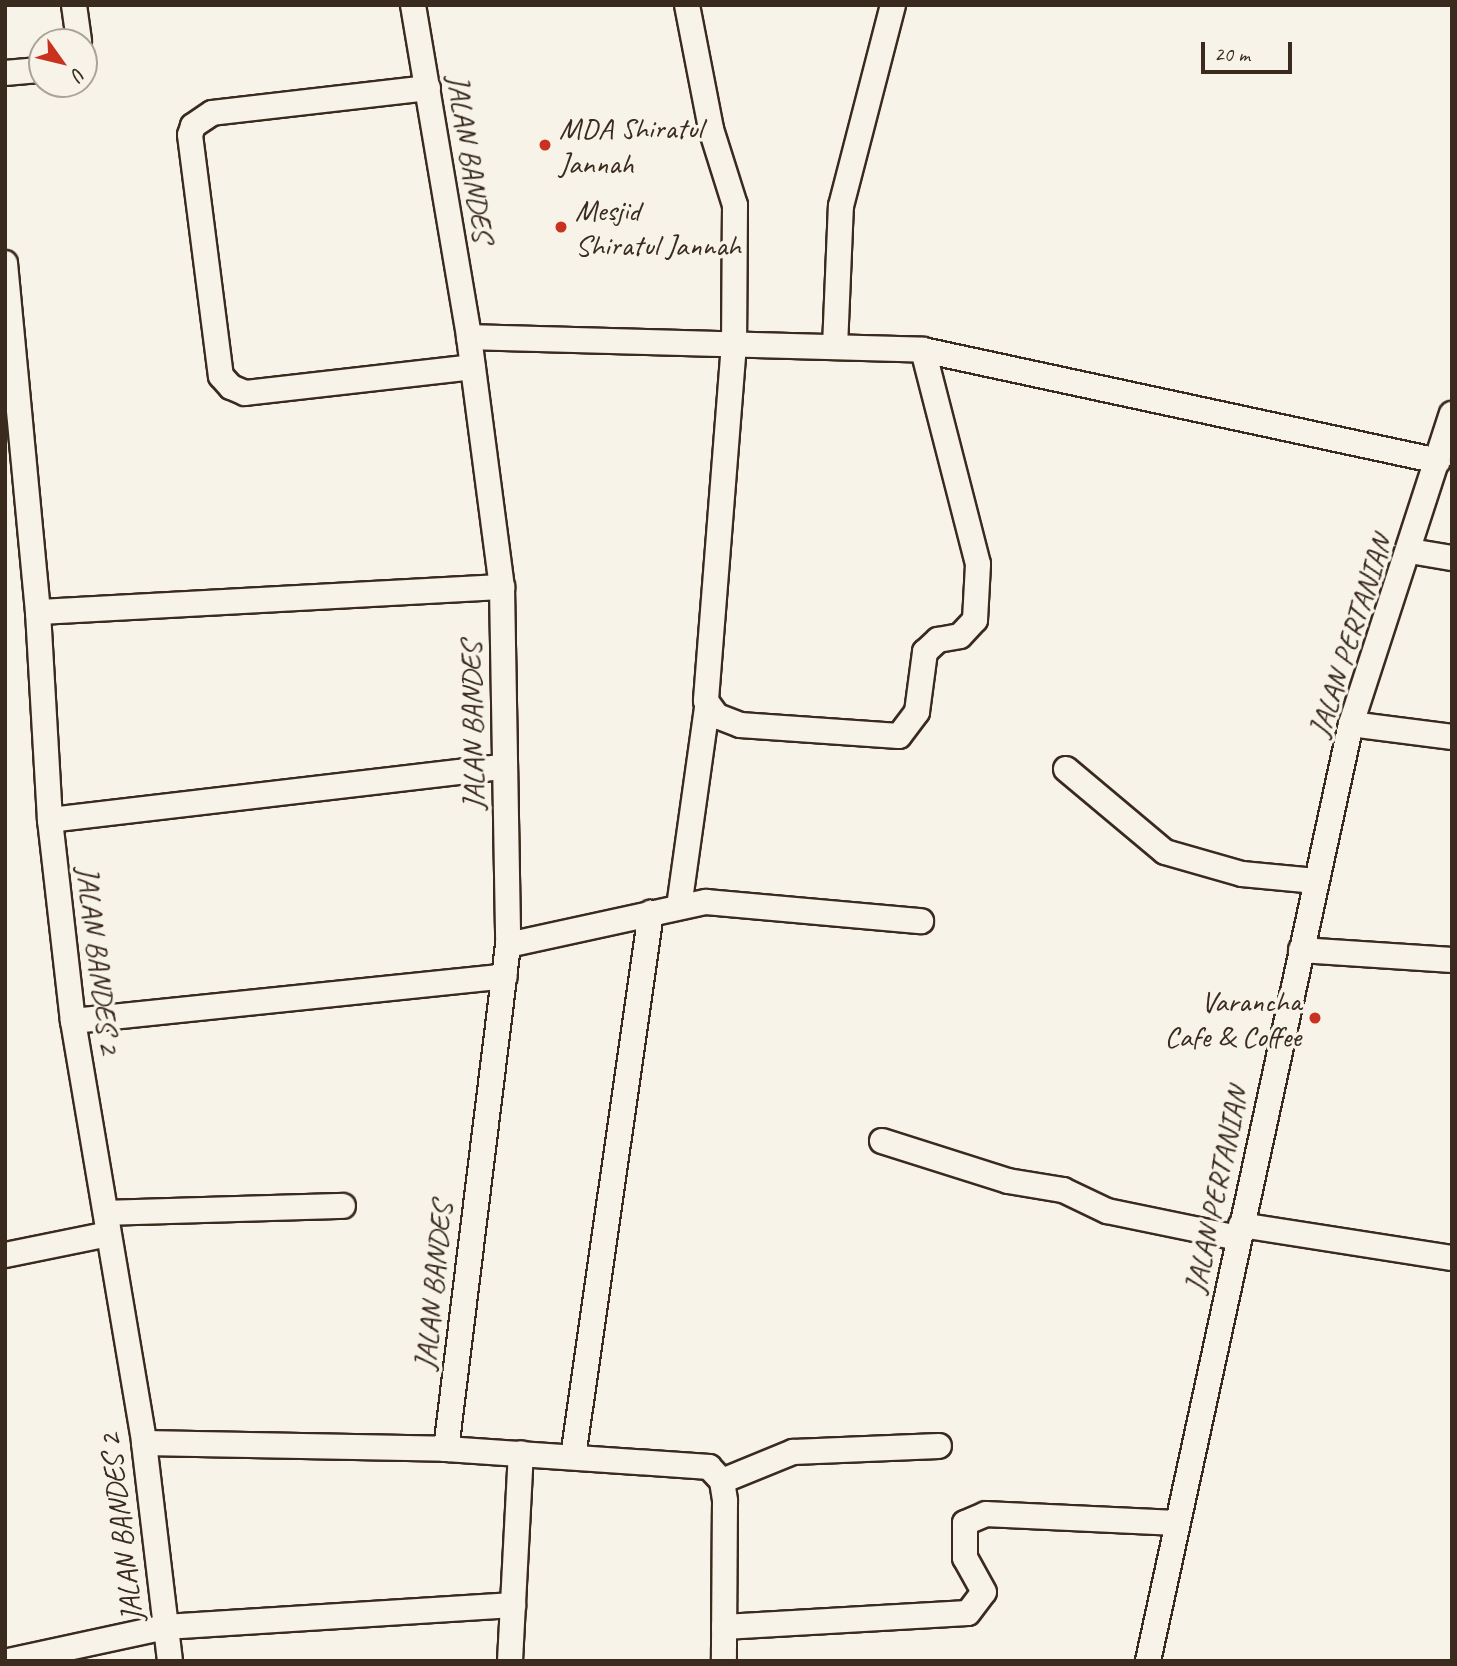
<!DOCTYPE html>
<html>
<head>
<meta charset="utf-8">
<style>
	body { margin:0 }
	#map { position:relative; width:1457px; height:1666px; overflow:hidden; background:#f7f3e8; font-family:Caveat,sans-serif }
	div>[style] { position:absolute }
	.roads { filter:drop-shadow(2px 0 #3b2a1e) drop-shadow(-2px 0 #3b2a1e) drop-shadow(0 2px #3b2a1e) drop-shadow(0 -2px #3b2a1e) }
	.minor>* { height:24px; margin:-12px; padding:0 12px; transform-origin:12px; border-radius:12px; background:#f7f3e8 }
	.dots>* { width:19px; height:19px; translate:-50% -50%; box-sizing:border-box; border:4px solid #f7f3e8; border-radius:50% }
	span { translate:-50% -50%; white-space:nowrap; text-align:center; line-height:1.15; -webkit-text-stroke:7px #f7f3e8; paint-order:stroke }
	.poi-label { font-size:30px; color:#3b2a1e }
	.left { translate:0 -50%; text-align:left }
	.right { translate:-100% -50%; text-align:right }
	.street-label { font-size:30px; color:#3b2a1e }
	.frame { position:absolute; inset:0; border:7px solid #3b2a1e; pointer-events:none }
	.north { position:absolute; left:28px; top:28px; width:70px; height:70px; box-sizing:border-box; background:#f7f3e8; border:2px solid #aca397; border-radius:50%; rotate:124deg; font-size:19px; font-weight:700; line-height:28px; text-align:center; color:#3b2a1e }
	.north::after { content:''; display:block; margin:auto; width:24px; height:32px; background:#c8321e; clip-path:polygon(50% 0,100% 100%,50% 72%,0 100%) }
	.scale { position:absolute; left:1201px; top:42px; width:91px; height:32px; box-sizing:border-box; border:4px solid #3b2a1e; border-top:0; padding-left:9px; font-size:21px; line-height:24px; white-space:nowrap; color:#3b2a1e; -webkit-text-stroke:5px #f7f3e8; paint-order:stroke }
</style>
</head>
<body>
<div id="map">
	<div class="roads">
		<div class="minor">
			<div style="left:74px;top:5px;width:37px;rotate:82deg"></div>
			<div style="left:413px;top:5px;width:337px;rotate:80.4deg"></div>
			<div style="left:469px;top:337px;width:252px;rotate:82.5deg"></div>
			<div style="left:502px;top:587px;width:358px;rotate:89deg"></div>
			<div style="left:508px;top:945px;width:508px;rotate:97.01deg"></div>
			<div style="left:687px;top:5px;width:126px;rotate:79deg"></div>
			<div style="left:711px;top:129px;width:80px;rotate:72.5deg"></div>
			<div style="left:735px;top:205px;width:139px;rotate:90.4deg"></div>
			<div style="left:734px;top:344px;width:358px;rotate:94.5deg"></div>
			<div style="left:706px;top:701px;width:19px;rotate:54deg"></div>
			<div style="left:717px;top:716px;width:25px;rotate:21deg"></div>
			<div style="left:740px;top:725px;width:159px;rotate:4deg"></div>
			<div style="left:899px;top:736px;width:30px;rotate:-53deg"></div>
			<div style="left:917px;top:712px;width:61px;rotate:-82.4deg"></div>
			<div style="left:925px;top:652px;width:18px;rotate:-43deg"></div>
			<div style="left:938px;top:640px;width:22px;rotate:-10deg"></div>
			<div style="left:960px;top:636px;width:22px;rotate:-47deg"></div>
			<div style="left:975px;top:620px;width:56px;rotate:-86.9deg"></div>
			<div style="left:978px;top:564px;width:221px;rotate:-104.4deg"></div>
			<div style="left:5px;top:73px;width:37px;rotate:-5deg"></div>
			<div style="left:428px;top:88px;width:217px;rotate:173.4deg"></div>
			<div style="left:212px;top:113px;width:23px;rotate:146deg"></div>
			<div style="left:193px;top:126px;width:9px;rotate:108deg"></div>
			<div style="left:190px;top:135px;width:243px;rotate:82.7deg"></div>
			<div style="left:221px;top:376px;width:15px;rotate:48deg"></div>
			<div style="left:231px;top:387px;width:15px;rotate:23deg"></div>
			<div style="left:245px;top:393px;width:229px;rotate:-6.5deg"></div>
			<div style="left:5px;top:263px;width:351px;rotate:84.6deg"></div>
			<div style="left:38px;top:612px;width:208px;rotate:86.7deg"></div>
			<div style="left:50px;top:820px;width:202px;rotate:83.5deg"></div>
			<div style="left:73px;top:1021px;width:428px;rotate:80.4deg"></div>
			<div style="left:144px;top:1443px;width:220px;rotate:83.2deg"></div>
			<div style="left:469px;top:337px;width:454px;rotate:1.6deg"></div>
			<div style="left:923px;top:350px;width:527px;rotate:12.16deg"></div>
			<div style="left:835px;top:347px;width:141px;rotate:-87.6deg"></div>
			<div style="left:841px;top:206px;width:208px;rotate:-75.5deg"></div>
			<div style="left:1410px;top:551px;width:43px;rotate:9.5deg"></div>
			<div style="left:38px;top:612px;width:465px;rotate:-3.1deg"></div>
			<div style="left:1351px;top:724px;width:102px;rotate:7.3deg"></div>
			<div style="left:1066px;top:769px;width:129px;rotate:40deg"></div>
			<div style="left:1165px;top:852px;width:80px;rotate:15.9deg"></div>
			<div style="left:1242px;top:874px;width:74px;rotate:5.4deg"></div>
			<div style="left:50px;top:820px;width:457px;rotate:-6.7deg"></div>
			<div style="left:679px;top:907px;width:202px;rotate:-82deg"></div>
			<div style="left:508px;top:945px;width:203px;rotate:-12.3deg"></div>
			<div style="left:706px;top:902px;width:216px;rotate:5.1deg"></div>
			<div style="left:1301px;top:950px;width:151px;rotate:3.8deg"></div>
			<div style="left:73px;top:1021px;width:434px;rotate:-5.9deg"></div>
			<div style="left:882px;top:1141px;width:132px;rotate:17.6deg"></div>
			<div style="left:1008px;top:1181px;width:56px;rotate:9.3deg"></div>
			<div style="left:1063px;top:1190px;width:49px;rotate:25.5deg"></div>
			<div style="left:1107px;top:1211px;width:135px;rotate:11.6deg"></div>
			<div style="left:106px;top:1213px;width:237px;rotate:-1.7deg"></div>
			<div style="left:1241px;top:1225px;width:214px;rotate:8.9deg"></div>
			<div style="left:5px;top:1255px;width:105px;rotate:-11.5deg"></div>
			<div style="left:144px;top:1443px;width:302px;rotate:1.1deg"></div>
			<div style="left:446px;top:1449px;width:264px;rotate:3.9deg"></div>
			<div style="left:709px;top:1467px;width:19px;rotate:47deg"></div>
			<div style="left:722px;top:1481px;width:20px;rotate:81deg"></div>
			<div style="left:725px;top:1501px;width:160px;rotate:90.4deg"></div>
			<div style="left:573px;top:1457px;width:550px;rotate:-81.84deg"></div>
			<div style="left:722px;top:1481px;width:77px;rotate:-22.2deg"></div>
			<div style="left:793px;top:1452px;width:146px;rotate:-2.4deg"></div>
			<div style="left:724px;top:1627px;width:244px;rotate:-3.3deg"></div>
			<div style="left:968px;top:1613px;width:26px;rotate:-53deg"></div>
			<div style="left:984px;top:1592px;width:39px;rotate:-119deg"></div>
			<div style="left:965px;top:1558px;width:35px;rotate:-90deg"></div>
			<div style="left:965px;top:1523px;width:23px;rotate:-23deg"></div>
			<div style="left:986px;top:1514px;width:190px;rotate:2.7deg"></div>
			<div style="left:8px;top:1661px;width:161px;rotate:-12.2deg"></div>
			<div style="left:165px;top:1627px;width:349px;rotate:-3.6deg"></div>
			<div style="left:510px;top:1661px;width:208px;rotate:-87deg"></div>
			<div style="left:1148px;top:1661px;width:959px;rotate:-77.78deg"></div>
			<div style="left:1351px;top:724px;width:326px;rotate:-72deg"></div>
		</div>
	</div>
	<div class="dots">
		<div style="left:545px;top:145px;background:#c8321e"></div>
		<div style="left:561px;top:227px;background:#c8321e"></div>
		<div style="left:1315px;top:1018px;background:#c8321e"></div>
	</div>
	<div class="poi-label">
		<span class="left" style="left:559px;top:145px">MDA Shiratul<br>Jannah</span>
		<span class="left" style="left:575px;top:227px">Mesjid<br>Shiratul Jannah</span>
		<span class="right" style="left:1301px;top:1018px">Varancha<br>Cafe &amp; Coffee</span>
	</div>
	<div class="street-label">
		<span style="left:471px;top:158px;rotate:81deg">JALAN BANDES</span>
		<span style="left:1350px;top:636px;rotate:-72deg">JALAN PERTANIAN</span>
		<span style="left:472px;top:726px;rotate:-91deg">JALAN BANDES</span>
		<span style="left:99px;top:960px;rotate:83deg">JALAN BANDES 2</span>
		<span style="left:1216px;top:1190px;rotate:-78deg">JALAN PERTANIAN</span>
		<span style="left:433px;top:1286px;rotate:-84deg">JALAN BANDES</span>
		<span style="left:121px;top:1528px;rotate:-97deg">JALAN BANDES 2</span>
	</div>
	<div class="frame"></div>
	<div class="north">U</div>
	<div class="scale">20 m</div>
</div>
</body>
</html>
